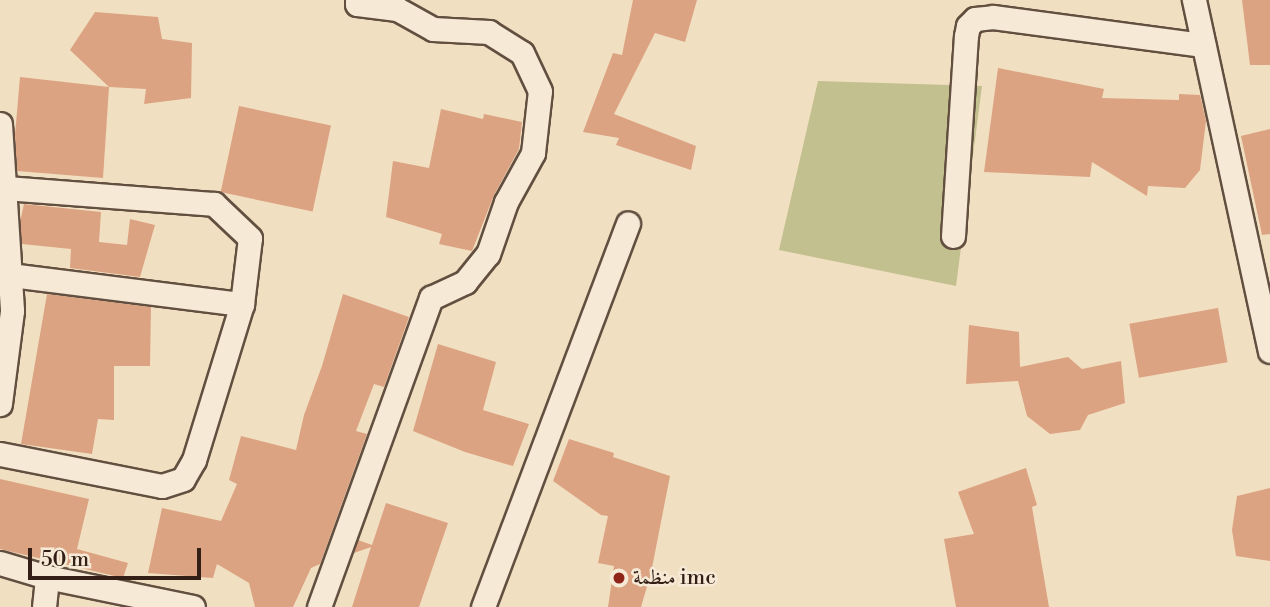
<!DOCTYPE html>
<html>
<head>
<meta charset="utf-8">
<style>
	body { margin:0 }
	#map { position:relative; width:1270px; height:607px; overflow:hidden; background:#f1dfc1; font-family:"Libre Bodoni",Amiri,serif }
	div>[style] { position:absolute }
	.green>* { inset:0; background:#c2c08e }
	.building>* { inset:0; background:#dca382; transform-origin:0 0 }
	.roads { filter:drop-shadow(2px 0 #624f40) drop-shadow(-2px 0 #624f40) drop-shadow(0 2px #624f40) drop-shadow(0 -2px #624f40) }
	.street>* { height:23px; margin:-11.5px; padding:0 11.5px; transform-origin:11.5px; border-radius:11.5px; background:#f6ead7 }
	.dots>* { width:19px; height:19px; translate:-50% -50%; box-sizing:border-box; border:4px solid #f6ead7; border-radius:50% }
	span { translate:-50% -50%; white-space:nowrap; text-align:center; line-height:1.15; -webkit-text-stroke:5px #f6ead7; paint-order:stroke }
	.poi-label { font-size:21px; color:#331f15 }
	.left { translate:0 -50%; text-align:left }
	.scale { position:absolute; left:28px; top:548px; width:173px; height:32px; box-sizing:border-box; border:4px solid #331f15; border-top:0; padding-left:9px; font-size:21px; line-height:24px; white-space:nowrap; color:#331f15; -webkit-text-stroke:5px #f6ead7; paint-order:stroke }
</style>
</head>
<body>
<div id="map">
	<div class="green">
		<div style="clip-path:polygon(818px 81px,982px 86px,956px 286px,779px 250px)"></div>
	</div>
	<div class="building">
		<div style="clip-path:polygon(633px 0,697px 0,685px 42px,655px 33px,614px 114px,696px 146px,691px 170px,616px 145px,619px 138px,583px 132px,613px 53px,622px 55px)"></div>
		<div style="clip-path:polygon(1242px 0,1270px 0,1270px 65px,1250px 65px)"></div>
		<div style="clip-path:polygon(95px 12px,158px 17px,162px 39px,192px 43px,191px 98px,144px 104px,146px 89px,109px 87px,70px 50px)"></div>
		<div style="clip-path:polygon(998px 68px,1104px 89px,1102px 98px,1179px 100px,1179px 94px,1200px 95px,1206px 121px,1200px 170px,1185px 188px,1148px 186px,1147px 196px,1092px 162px,1090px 177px,984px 172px)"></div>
		<div style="clip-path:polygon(20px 77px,109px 87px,103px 178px,17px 171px,15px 135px)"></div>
		<div style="left:239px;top:106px;width:94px;height:88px;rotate:12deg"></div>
		<div style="clip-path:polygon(441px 109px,483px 119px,484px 114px,522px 122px,519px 149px,494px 195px,472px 251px,439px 244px,442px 234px,386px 217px,393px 161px,429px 168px)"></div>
		<div style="clip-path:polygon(1270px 129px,1270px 234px,1262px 235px,1241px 136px)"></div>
		<div style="clip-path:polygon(24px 204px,101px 212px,99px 242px,127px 245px,130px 219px,155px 225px,140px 277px,70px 268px,71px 249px,22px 244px,20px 222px)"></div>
		<div style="clip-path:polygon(47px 294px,151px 307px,150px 366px,114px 366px,114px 420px,98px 419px,92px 454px,21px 444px)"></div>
		<div style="clip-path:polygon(343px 294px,409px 317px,384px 387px,374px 384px,356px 431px,367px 434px,320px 564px,311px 568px,293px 607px,255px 607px,249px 583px,217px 564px,213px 578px,148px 573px,162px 508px,221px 521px,237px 484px,229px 480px,241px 436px,296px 450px,304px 415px,322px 366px)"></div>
		<div style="left:1218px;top:308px;width:55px;height:90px;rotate:80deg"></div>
		<div style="clip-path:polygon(969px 325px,1019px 332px,1020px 367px,1068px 357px,1082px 369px,1121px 361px,1125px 403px,1088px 415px,1080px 430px,1050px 434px,1027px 416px,1018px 381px,966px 384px)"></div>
		<div style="clip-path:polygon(438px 344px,496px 362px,483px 410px,529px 424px,513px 466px,465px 452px,413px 431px)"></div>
		<div style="clip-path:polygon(569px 439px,614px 453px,613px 457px,670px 476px,651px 573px,641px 607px,608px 607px,614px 566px,598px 563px,608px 516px,601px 515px,553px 481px)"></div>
		<div style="clip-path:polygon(1026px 468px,1037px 505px,1032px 507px,1049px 607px,956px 607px,944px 539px,974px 534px,958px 492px)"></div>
		<div style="clip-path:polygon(0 479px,89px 499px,77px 549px,128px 563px,123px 578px,0 549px)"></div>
		<div style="clip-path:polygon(1270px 488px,1270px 561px,1236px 556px,1232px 530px,1237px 496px)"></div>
		<div style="clip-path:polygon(386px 503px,448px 523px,419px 607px,352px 607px,371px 547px,354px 553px,358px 540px,372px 545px)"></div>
	</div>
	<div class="roads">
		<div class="street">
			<div style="left:1194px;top:0;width:359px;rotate:77.8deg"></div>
			<div style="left:0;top:124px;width:187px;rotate:86.3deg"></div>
			<div style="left:12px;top:311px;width:94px;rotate:97.4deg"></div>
			<div style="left:953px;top:236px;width:200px;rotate:-86.3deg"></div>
			<div style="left:966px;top:36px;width:10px;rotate:-79deg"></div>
			<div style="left:968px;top:26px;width:10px;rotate:-45deg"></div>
			<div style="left:975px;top:19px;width:18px;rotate:-6deg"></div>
			<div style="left:993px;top:17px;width:212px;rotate:7.6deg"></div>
			<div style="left:11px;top:275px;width:233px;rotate:7.2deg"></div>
			<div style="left:0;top:454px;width:165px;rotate:11.2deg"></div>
			<div style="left:162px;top:486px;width:22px;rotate:-18deg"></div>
			<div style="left:183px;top:479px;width:22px;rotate:-60deg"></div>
			<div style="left:194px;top:460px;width:163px;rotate:-72.9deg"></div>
			<div style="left:242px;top:304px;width:66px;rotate:-83.1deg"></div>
			<div style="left:250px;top:238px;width:50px;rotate:-136.6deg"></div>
			<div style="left:214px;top:204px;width:210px;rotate:-175.6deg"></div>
			<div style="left:0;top:563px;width:49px;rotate:16.6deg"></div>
			<div style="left:47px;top:577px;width:149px;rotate:11.6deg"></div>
			<div style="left:44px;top:607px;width:30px;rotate:-84deg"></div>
			<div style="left:319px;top:607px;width:329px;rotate:-70.1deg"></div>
			<div style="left:431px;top:298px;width:38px;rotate:-25deg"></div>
			<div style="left:465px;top:282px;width:36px;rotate:-51deg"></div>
			<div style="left:488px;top:254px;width:55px;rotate:-70.9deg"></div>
			<div style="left:506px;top:202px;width:56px;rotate:-61.1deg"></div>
			<div style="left:533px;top:153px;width:62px;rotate:-83.6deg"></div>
			<div style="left:540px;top:91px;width:42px;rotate:-115.3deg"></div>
			<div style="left:522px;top:53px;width:39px;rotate:-148deg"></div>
			<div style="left:489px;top:32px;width:56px;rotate:-176.9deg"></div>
			<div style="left:433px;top:29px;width:41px;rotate:-150.9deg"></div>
			<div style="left:397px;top:9px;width:40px;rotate:-172.9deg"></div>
			<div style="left:357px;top:4px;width:4px;rotate:-90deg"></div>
			<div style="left:483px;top:607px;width:410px;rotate:-69.3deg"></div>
		</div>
	</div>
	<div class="dots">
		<div style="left:619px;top:578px;background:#8f2418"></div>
	</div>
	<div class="poi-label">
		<span class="left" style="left:633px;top:578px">منظمة imc</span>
	</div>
	<div class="scale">50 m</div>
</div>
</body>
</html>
